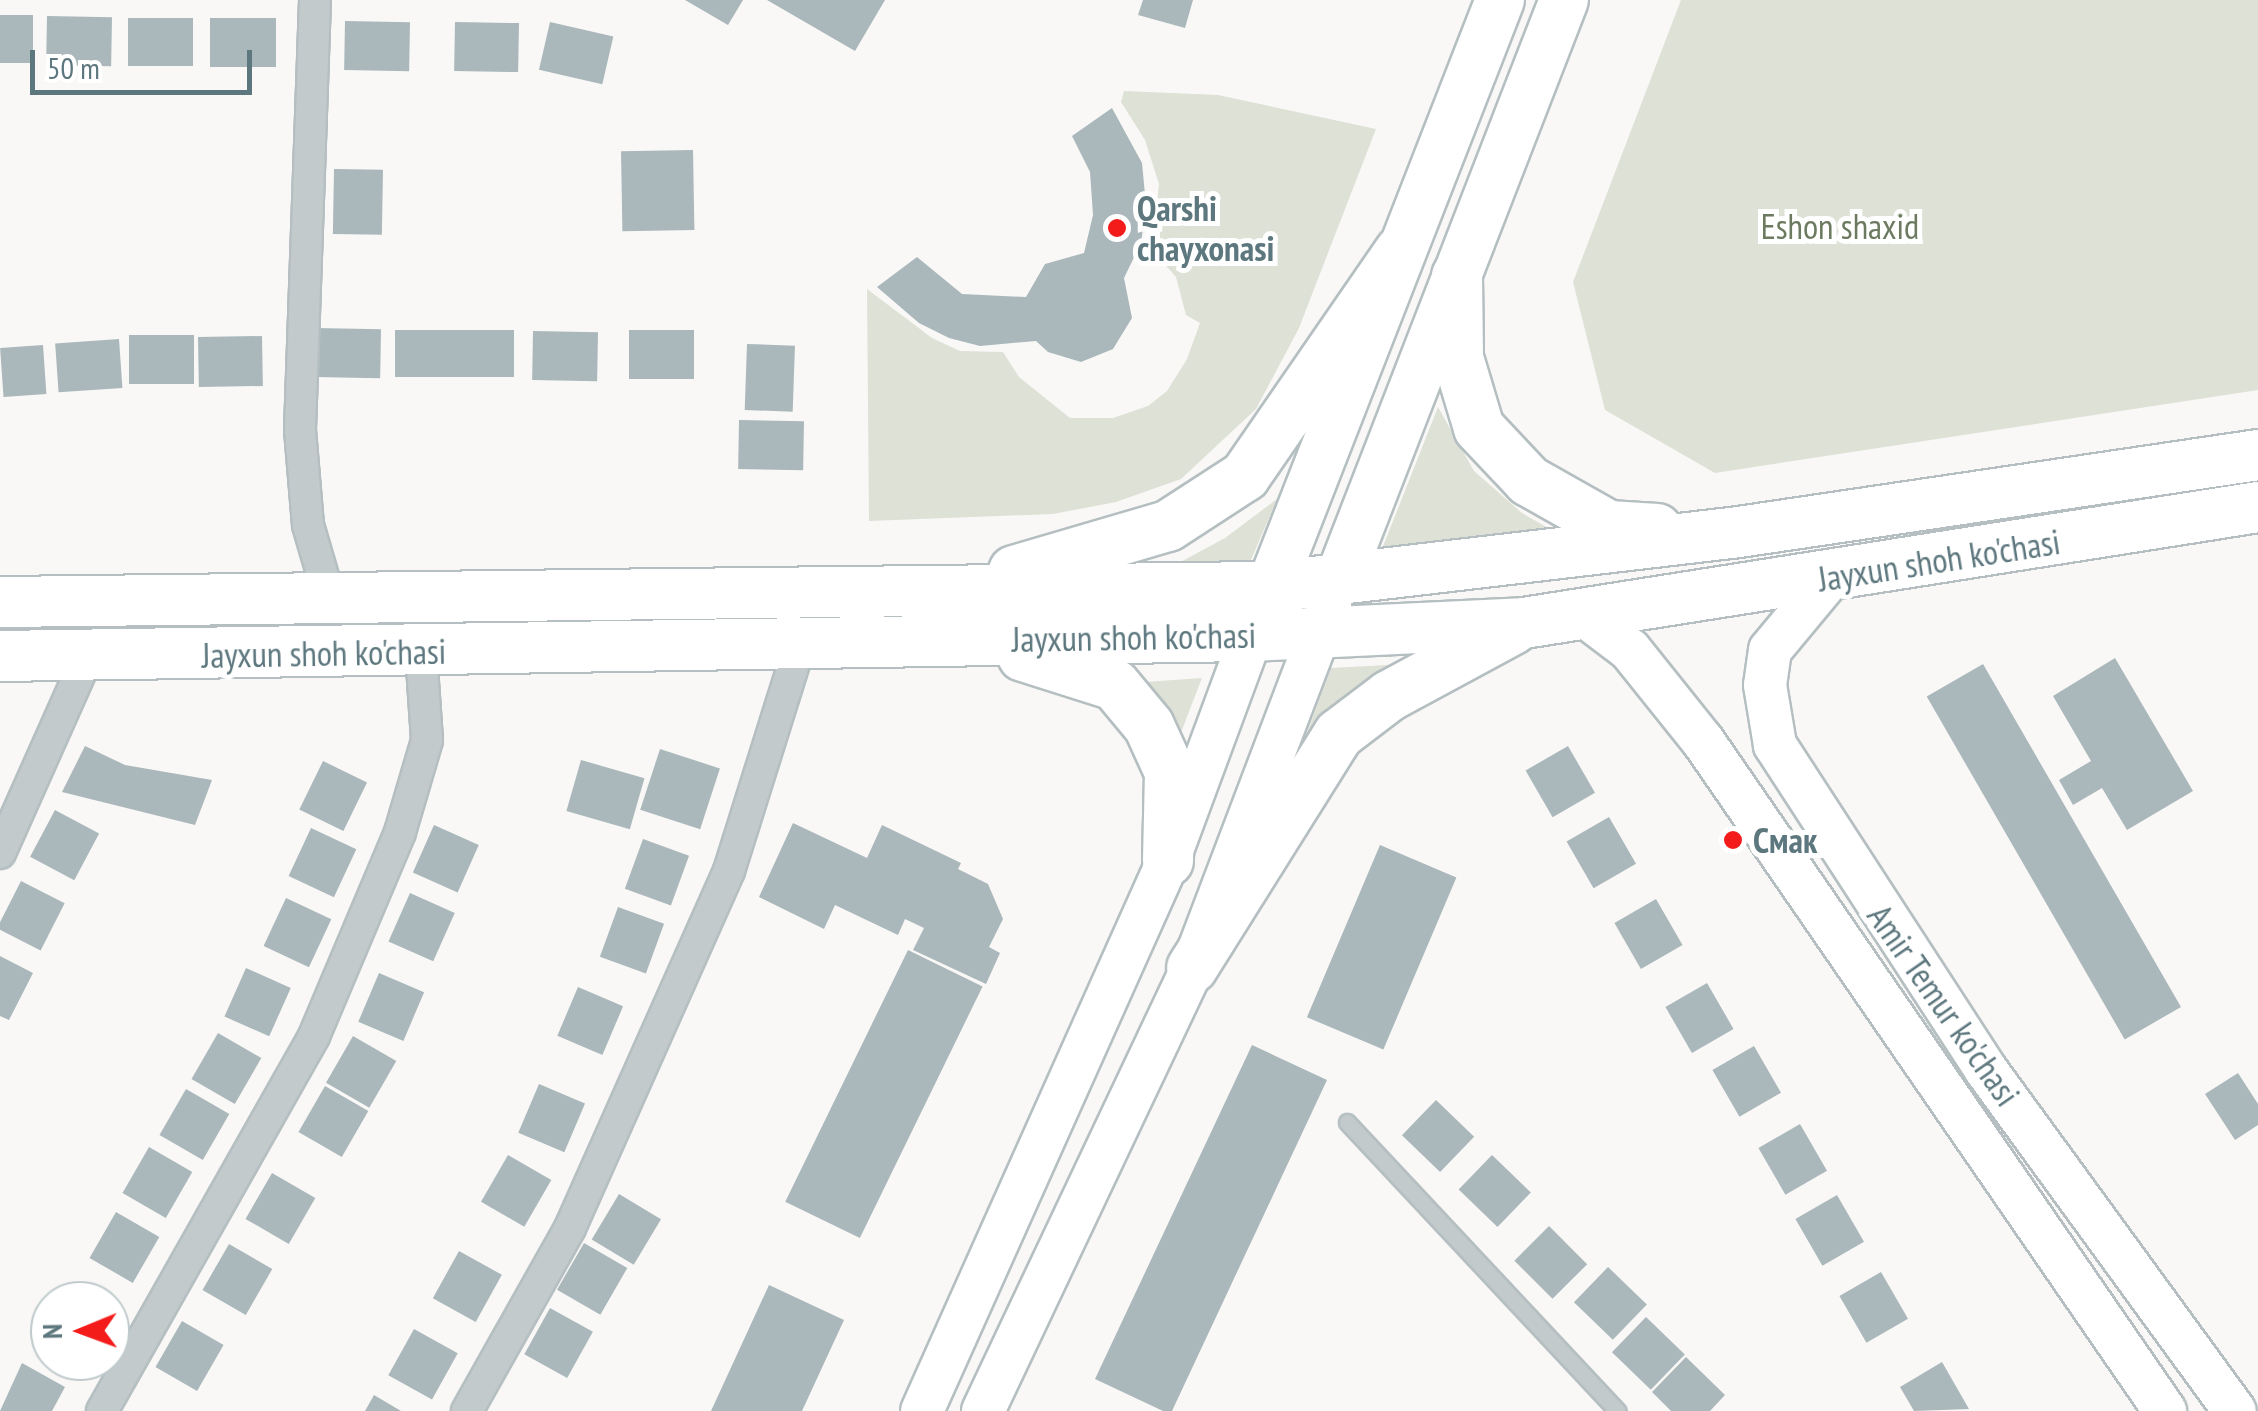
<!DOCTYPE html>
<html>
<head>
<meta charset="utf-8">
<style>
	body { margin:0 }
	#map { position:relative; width:2258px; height:1411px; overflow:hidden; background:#f9f8f6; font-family:"PT Sans Narrow",sans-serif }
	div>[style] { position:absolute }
	.green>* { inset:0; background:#dde1d6 }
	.building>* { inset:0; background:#aab7bb; transform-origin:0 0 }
	.roads { filter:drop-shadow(2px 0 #b5bfc1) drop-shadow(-2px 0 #b5bfc1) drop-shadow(0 2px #b5bfc1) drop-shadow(0 -2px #b5bfc1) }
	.service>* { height:15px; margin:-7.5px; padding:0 7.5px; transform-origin:7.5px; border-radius:7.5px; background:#c3cacc }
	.minor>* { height:30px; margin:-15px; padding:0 15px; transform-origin:15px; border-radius:15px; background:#c3cacc }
	.secondary>* { height:42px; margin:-21px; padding:0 21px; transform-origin:21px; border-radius:21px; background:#fff }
	.primary>* { height:48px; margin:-24px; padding:0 24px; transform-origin:24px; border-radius:24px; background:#fff }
	.trunk>* { height:50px; margin:-25px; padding:0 25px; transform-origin:25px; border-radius:25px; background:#fff }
	.dots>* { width:28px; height:28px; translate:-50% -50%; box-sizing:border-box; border:5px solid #fff; border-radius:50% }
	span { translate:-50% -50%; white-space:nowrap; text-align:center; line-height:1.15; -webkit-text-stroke:10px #fff; paint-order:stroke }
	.poi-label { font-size:35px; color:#5d777e; font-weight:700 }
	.left { translate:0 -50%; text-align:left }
	.park-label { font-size:35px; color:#6c7a60 }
	.street-label { font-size:35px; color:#5d777e }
	.north { position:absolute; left:30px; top:1281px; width:100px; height:100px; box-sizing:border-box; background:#fff; border:2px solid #bec9cb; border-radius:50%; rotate:269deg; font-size:28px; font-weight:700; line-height:40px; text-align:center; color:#5d777e }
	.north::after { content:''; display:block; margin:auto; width:35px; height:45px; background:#f41b1b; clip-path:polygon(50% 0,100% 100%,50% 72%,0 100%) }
	.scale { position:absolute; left:30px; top:50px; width:222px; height:45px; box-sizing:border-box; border:5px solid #5d777e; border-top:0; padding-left:12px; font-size:30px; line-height:35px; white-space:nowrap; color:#5d777e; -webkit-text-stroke:8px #fff; paint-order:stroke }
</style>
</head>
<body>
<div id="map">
	<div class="green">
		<div style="clip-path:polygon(1681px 0,2258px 0,2258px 390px,1715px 473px,1605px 410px,1573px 282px)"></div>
		<div style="clip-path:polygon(1124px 91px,1218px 95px,1376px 129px,1299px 328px,1256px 409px,1181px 479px,1116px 502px,1053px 514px,869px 521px,867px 289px,932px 338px,960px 351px,1003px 352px,1019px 377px,1070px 418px,1113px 418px,1148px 406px,1167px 391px,1187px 359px,1200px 323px,1186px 315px,1176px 277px,1152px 250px,1159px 184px,1145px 140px,1121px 102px)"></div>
		<div style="clip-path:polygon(1438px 407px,1474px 471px,1522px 513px,1564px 537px,1380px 554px)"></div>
		<div style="clip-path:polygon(1277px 499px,1248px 567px,1173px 566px,1225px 538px)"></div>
		<div style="clip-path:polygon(1406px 664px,1346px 697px,1307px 733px,1331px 668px)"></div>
		<div style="clip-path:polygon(1202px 678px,1180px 735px,1145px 682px)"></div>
	</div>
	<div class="building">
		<div style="clip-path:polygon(685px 0,743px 0,728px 25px)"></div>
		<div style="clip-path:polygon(767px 0,885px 0,855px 51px)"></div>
		<div style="clip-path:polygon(1143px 0,1193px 0,1185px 28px,1138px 15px)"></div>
		<div style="left:0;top:15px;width:33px;height:48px"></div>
		<div style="left:47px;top:16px;width:65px;height:49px;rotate:1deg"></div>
		<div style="left:128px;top:18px;width:65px;height:48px"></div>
		<div style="left:210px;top:18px;width:66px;height:49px"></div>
		<div style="left:345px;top:21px;width:65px;height:49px;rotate:1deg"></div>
		<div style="left:455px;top:22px;width:64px;height:49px;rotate:1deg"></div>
		<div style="left:550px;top:22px;width:65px;height:49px;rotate:13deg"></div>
		<div style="clip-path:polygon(1112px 108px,1142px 163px,1146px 205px,1141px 243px,1124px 278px,1132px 318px,1113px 349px,1081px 362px,1048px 352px,1036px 341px,980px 346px,949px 338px,919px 323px,877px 287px,917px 257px,962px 294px,1026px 297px,1045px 264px,1084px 253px,1093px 215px,1090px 172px,1072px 136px)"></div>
		<div style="left:693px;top:150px;width:80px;height:72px;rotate:89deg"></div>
		<div style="left:334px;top:169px;width:49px;height:65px;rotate:1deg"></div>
		<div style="left:316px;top:328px;width:65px;height:49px;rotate:1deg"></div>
		<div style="left:395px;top:330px;width:119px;height:47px"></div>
		<div style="left:629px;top:330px;width:65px;height:49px"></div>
		<div style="left:533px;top:331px;width:65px;height:49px;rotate:1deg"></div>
		<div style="left:194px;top:335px;width:49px;height:65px;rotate:90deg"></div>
		<div style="left:262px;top:336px;width:50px;height:64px;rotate:89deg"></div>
		<div style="left:119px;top:339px;width:49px;height:64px;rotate:86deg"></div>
		<div style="left:747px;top:344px;width:48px;height:66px;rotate:2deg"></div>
		<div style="left:43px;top:345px;width:49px;height:43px;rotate:86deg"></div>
		<div style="left:739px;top:420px;width:65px;height:49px;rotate:1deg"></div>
		<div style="clip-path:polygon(2115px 658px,2193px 791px,2127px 830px,2102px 788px,2073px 805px,2059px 780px,2091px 761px,2053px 696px)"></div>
		<div style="left:1983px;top:664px;width:396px;height:65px;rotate:60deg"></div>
		<div style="clip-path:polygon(85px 746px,125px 765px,212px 780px,195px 825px,62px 792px)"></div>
		<div style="left:1568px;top:746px;width:54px;height:49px;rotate:60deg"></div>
		<div style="left:660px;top:749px;width:63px;height:64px;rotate:18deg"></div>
		<div style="left:581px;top:760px;width:66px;height:53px;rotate:16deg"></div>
		<div style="left:323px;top:761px;width:49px;height:54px;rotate:26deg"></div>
		<div style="left:55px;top:810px;width:50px;height:53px;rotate:28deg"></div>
		<div style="left:1609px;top:817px;width:54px;height:49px;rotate:60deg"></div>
		<div style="clip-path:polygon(793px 823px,867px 858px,882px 825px,961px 863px,958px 869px,988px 884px,1003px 919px,989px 947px,1000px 953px,986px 984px,913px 950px,924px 928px,905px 919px,898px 935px,835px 905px,824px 929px,759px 897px)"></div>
		<div style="left:434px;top:825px;width:49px;height:52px;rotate:24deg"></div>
		<div style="left:311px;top:828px;width:50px;height:53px;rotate:25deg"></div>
		<div style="left:643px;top:839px;width:49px;height:53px;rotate:20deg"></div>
		<div style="left:1380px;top:845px;width:83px;height:187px;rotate:23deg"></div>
		<div style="left:21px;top:881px;width:49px;height:53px;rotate:27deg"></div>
		<div style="left:410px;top:893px;width:49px;height:53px;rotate:24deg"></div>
		<div style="left:286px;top:898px;width:50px;height:53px;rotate:25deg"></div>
		<div style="left:1656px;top:899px;width:53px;height:48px;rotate:60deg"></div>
		<div style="left:618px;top:907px;width:49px;height:53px;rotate:20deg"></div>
		<div style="left:908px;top:950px;width:83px;height:280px;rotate:26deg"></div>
		<div style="clip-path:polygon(0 956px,33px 973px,9px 1020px,0 1016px)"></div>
		<div style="left:246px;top:968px;width:49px;height:53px;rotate:24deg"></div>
		<div style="left:379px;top:973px;width:49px;height:53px;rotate:23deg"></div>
		<div style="left:1707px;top:983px;width:53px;height:48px;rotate:60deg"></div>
		<div style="left:578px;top:987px;width:49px;height:53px;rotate:23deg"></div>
		<div style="left:218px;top:1033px;width:50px;height:53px;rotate:30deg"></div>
		<div style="left:353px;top:1036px;width:50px;height:54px;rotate:30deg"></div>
		<div style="clip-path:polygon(1252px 1045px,1327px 1080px,1172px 1411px,1163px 1411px,1095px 1379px)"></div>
		<div style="left:1754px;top:1046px;width:54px;height:48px;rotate:60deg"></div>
		<div style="clip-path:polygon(2238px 1073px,2258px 1104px,2258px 1125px,2235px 1140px,2205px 1094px)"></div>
		<div style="left:539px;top:1084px;width:50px;height:53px;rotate:23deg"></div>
		<div style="left:325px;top:1086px;width:50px;height:53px;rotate:30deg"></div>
		<div style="left:186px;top:1089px;width:50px;height:53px;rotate:30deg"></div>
		<div style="left:1436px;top:1100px;width:53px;height:49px;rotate:44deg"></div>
		<div style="left:1800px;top:1124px;width:54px;height:48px;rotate:60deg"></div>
		<div style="left:149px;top:1147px;width:50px;height:53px;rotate:30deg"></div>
		<div style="left:508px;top:1155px;width:50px;height:54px;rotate:30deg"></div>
		<div style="left:1492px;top:1155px;width:54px;height:48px;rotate:44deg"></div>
		<div style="left:272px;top:1173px;width:50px;height:53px;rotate:30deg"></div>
		<div style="left:619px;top:1194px;width:49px;height:53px;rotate:31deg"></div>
		<div style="left:1837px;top:1195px;width:54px;height:48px;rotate:60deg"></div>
		<div style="left:116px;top:1212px;width:50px;height:53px;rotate:30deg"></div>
		<div style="left:1549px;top:1226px;width:54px;height:49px;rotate:45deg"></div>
		<div style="left:584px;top:1243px;width:50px;height:54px;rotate:30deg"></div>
		<div style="left:229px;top:1244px;width:50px;height:53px;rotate:30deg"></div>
		<div style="left:459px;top:1251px;width:49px;height:54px;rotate:29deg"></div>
		<div style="left:1608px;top:1267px;width:54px;height:49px;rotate:44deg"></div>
		<div style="left:1881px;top:1272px;width:54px;height:48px;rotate:60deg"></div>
		<div style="clip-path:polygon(769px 1285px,844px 1320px,802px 1411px,711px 1411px)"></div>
		<div style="left:550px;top:1308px;width:49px;height:53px;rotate:29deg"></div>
		<div style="left:1646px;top:1317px;width:54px;height:49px;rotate:44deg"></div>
		<div style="left:182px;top:1321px;width:48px;height:53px;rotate:30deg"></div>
		<div style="left:414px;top:1329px;width:50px;height:53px;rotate:29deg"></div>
		<div style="clip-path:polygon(1686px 1357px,1725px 1395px,1710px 1411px,1671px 1411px,1652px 1392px)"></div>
		<div style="clip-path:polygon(1942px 1362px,1969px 1409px,1914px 1411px,1900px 1387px)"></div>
		<div style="clip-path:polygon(22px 1363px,65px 1387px,52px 1411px,0 1411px)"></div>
		<div style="clip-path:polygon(374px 1395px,401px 1411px,365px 1411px)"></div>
	</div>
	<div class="roads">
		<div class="service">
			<div style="left:1347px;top:1122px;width:396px;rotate:46.9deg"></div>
		</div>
		<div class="minor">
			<div style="left:315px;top:0;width:430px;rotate:92deg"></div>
			<div style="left:300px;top:430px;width:95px;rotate:85.2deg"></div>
			<div style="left:308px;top:525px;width:75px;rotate:73.7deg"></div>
			<div style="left:0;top:853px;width:217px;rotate:-66deg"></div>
			<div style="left:102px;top:1411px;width:431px;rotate:-60.5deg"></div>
			<div style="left:314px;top:1036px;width:221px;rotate:-67.1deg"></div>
			<div style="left:400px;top:832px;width:96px;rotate:-73.6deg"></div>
			<div style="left:427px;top:740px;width:88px;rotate:-93.9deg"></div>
			<div style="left:467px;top:1411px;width:210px;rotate:-60.6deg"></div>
			<div style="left:570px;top:1228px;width:391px;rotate:-66deg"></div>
			<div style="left:729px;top:871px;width:238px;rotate:-72.6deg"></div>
		</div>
		<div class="secondary">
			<div style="left:1829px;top:579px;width:92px;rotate:129.7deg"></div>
			<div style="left:1770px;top:650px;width:35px;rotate:98deg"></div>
			<div style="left:1765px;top:685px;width:61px;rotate:80.5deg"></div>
			<div style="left:1775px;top:745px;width:387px;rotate:57deg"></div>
			<div style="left:1986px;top:1070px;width:422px;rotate:53.9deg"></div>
			<div style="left:1585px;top:616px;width:56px;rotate:37.1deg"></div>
			<div style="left:1630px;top:650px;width:117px;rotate:51.3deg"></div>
			<div style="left:1703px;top:741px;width:814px;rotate:55.41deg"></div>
			<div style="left:922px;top:1411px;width:603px;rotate:-65.9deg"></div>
			<div style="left:1168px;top:861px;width:268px;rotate:-69.7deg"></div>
			<div style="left:983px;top:1411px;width:490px;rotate:-64.7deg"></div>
			<div style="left:1192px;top:968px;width:389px;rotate:-69.2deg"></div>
		</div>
		<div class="primary">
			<div style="left:1339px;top:580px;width:622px;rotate:-68.8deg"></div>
			<div style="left:1271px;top:587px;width:630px;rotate:-68.69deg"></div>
		</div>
		<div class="trunk">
			<div style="left:1457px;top:276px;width:82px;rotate:89.3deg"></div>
			<div style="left:1458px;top:358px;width:73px;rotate:73.3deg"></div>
			<div style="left:1479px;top:428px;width:73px;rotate:46.7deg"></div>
			<div style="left:1529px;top:481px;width:92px;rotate:29.4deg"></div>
			<div style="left:1609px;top:526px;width:48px;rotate:3.6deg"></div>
			<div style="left:1014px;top:571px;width:160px;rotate:-16.3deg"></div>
			<div style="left:1168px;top:526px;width:92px;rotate:-33deg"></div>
			<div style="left:1245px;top:476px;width:273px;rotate:-55.4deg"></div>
			<div style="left:0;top:602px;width:1271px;rotate:-0.68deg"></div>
			<div style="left:1271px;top:587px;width:464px;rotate:-6.7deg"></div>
			<div style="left:1732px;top:533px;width:532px;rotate:-8.43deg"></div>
			<div style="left:0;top:656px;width:1249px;rotate:-0.92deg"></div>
			<div style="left:1249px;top:636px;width:275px;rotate:-2.7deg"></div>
			<div style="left:1524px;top:623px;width:743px;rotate:-8.98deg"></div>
			<div style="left:1023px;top:656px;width:96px;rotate:17.5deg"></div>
			<div style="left:1115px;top:685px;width:53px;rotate:50.3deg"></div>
			<div style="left:1149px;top:726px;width:51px;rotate:65.5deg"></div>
			<div style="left:1170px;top:772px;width:89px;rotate:91.3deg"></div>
			<div style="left:1192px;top:968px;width:276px;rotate:-57.9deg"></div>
			<div style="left:1339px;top:734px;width:63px;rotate:-37.2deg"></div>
			<div style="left:1389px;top:696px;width:141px;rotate:-28.4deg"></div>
		</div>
	</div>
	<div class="dots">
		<div style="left:1117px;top:228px;background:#f41b1b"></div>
		<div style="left:1733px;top:840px;background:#f41b1b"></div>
	</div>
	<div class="poi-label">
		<span class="left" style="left:1137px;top:228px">Qarshi<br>chayxonasi</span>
		<span class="left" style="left:1753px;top:840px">Смак</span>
	</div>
	<div class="park-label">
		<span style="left:1840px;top:226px">Eshon shaxid</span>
	</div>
	<div class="street-label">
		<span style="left:1939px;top:560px;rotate:-9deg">Jayxun shoh ko'chasi</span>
		<span style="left:1134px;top:637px;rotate:-1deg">Jayxun shoh ko'chasi</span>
		<span style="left:324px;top:653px;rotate:-1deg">Jayxun shoh ko'chasi</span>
		<span style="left:1944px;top:1005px;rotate:55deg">Amir Temur ko'chasi</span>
	</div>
	<div class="north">N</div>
	<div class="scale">50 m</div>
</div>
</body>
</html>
